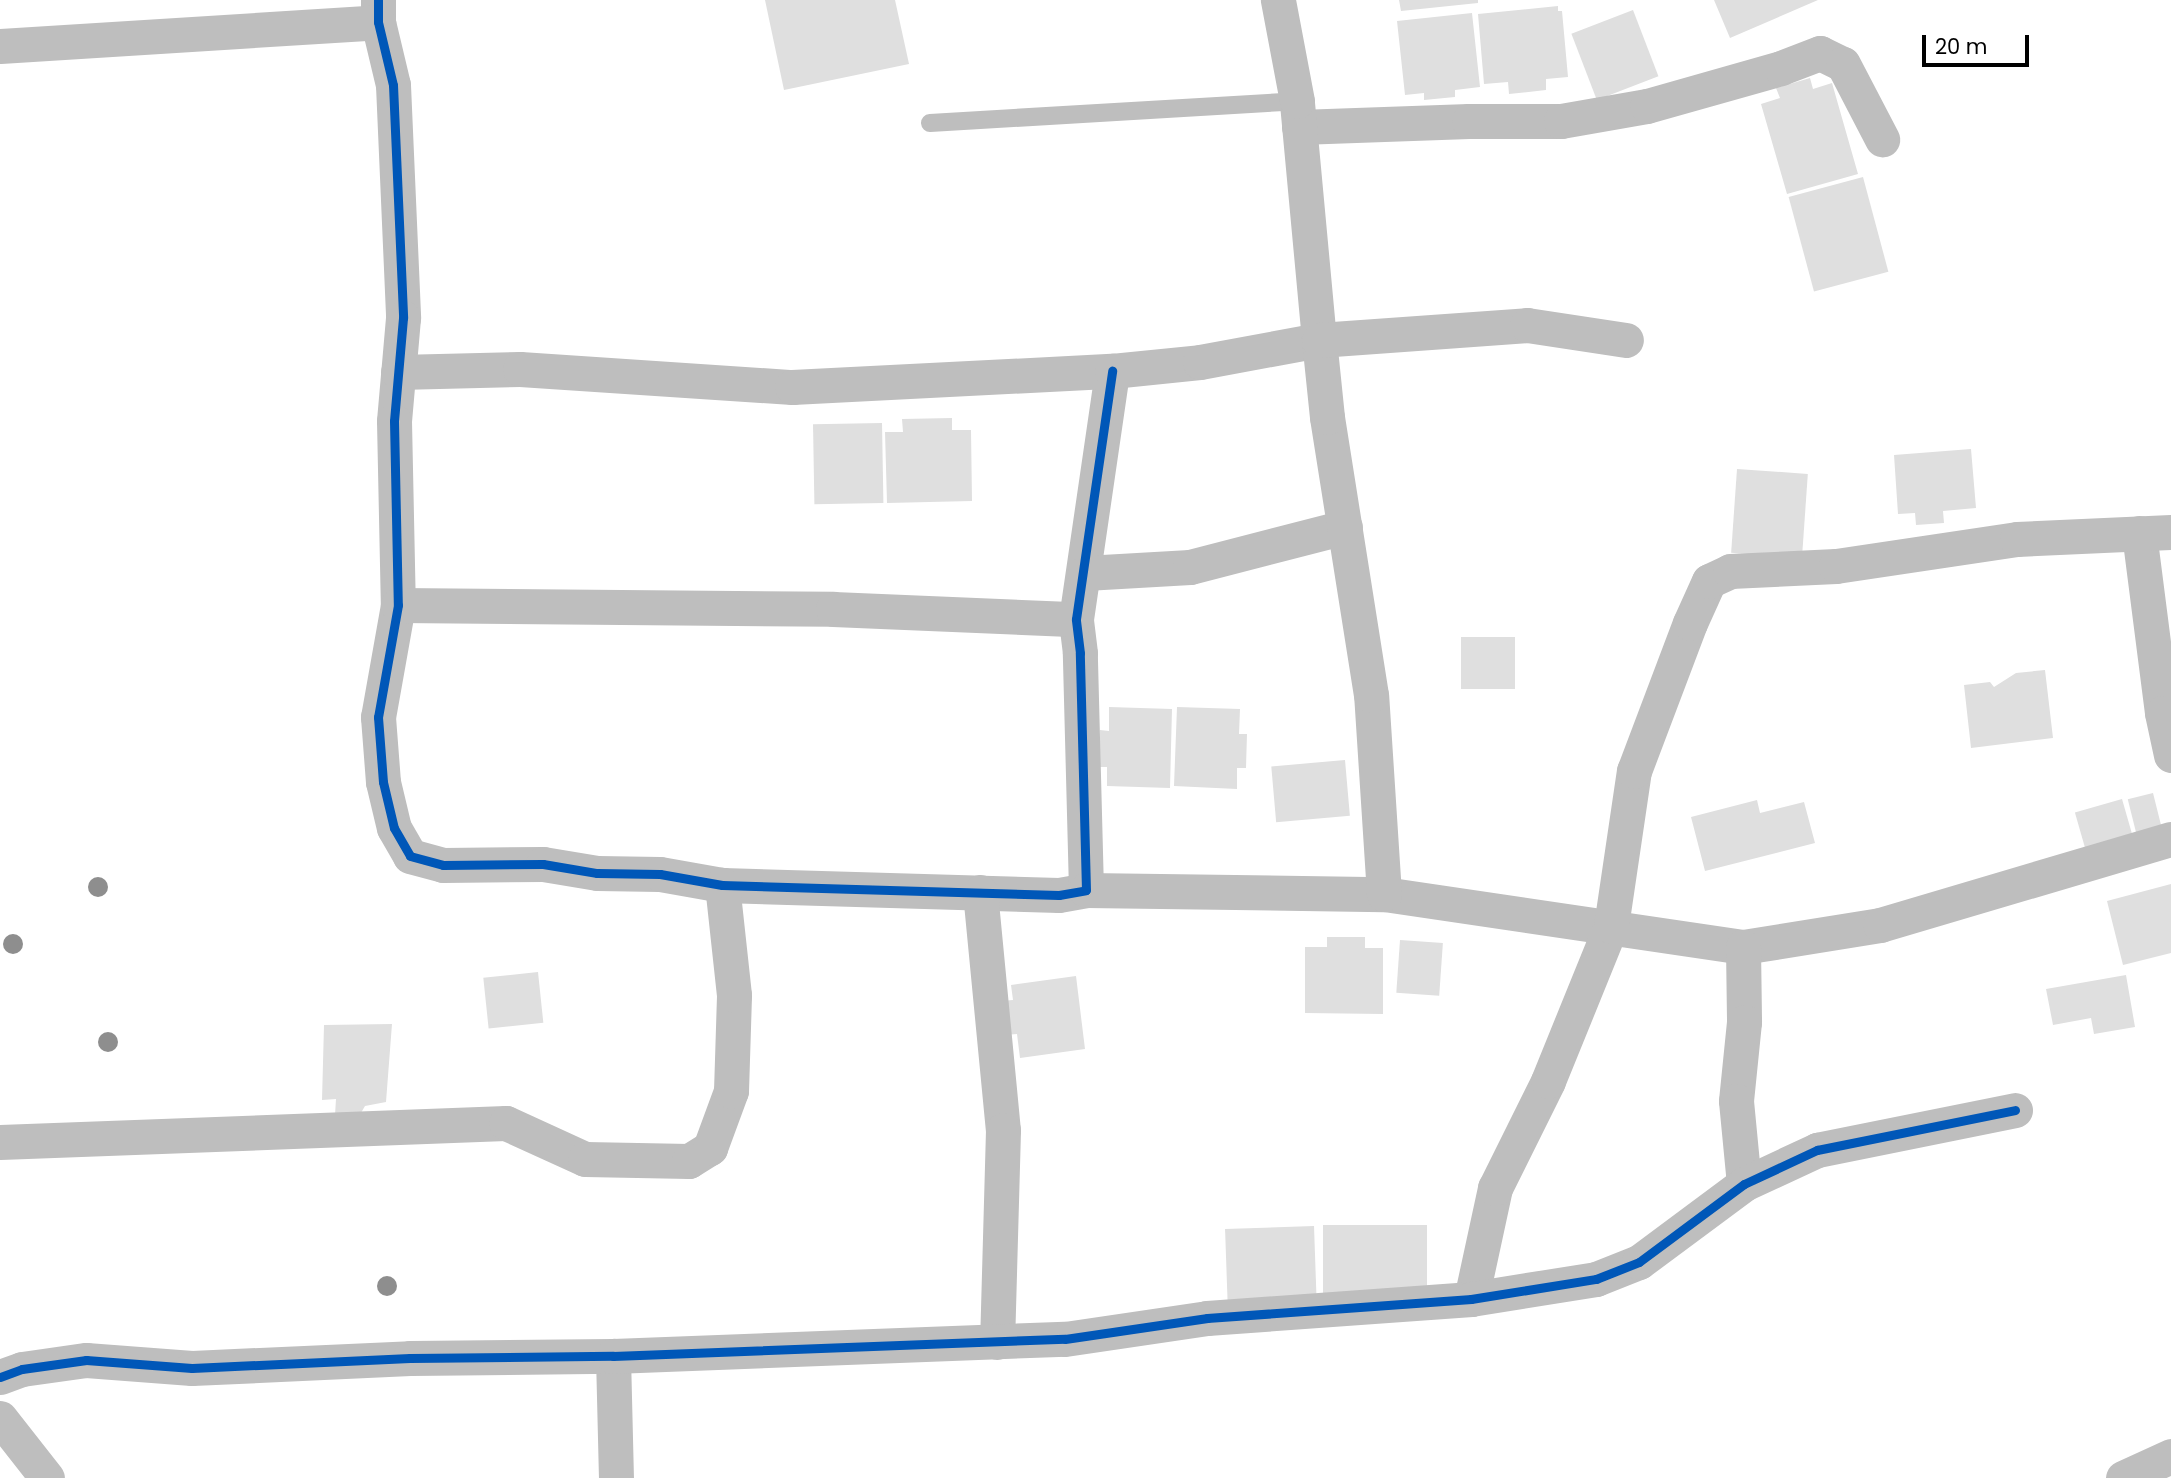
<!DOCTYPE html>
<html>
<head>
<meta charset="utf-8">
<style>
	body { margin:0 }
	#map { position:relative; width:2171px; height:1478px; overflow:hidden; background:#fff; font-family:Poppins,sans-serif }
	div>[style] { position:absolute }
	.building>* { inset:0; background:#dfdfdf; transform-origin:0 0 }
	.lane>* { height:18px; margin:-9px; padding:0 9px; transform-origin:9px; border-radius:9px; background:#bebebe }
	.street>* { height:35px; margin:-17.5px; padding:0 17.5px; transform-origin:17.5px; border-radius:17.5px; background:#bebebe }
	.cycleway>* { height:9px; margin:-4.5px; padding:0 4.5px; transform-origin:4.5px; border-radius:4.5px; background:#0057b8 }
	.trees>* { width:20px; height:20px; margin:-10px; border-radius:50%; background:#8e8e8e }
	span { translate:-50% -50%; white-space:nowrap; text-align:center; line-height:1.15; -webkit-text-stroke:5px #fff; paint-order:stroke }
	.scale { position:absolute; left:1922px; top:35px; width:107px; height:32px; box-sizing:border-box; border:4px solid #000; border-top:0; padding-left:9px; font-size:21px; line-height:24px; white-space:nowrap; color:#000; -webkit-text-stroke:5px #fff; paint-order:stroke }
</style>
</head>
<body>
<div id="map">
	<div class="building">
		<div style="clip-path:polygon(765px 0,895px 0,909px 64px,784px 90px)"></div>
		<div style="clip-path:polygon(1399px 0,1478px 0,1478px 3px,1401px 11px)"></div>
		<div style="clip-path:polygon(1714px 0,1818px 0,1730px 38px)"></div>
		<div style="clip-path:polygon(1558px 6px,1558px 11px,1562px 11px,1568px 77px,1546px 79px,1546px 90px,1509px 94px,1508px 82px,1484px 84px,1478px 14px)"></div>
		<div style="left:1633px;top:10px;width:71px;height:66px;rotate:69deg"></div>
		<div style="clip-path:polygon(1472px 13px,1480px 87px,1455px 90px,1455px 97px,1424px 100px,1424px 93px,1405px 95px,1397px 21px)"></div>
		<div style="clip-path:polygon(1810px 78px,1813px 89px,1832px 83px,1858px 174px,1787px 194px,1761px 104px,1780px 98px,1776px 88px)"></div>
		<div style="left:1863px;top:177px;width:98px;height:77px;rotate:75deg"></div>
		<div style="clip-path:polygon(952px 418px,952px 430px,971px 430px,972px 501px,887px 503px,885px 432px,903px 432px,902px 419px)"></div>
		<div style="left:882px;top:423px;width:80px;height:69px;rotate:89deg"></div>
		<div style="clip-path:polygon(1971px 449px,1976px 508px,1943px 511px,1944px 523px,1916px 525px,1915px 513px,1898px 514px,1894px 455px)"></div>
		<div style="left:1737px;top:469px;width:71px;height:84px;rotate:4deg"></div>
		<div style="left:1461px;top:637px;width:54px;height:52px"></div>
		<div style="clip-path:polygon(2045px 670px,2053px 738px,1971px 748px,1964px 685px,1990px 682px,1994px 687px,2016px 673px)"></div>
		<div style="clip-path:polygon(1109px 707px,1172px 709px,1170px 788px,1107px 786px,1107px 767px,1099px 767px,1100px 730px,1109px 731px)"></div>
		<div style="clip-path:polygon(1177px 707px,1240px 709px,1239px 734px,1247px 734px,1246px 768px,1237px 768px,1237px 789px,1174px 786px)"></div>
		<div style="left:1345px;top:760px;width:56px;height:74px;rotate:85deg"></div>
		<div style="left:2153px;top:793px;width:34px;height:26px;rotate:76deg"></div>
		<div style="left:2122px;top:799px;width:37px;height:49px;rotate:74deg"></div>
		<div style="clip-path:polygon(1757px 800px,1760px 813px,1804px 802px,1815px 843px,1705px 871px,1691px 817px)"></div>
		<div style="clip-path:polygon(2171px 884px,2171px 953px,2123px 965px,2107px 901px)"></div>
		<div style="clip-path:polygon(1327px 937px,1365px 937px,1365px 948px,1383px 948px,1383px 1014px,1305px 1013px,1305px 947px,1327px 947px)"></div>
		<div style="left:1400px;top:940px;width:43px;height:53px;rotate:4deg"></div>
		<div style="left:538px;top:972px;width:51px;height:55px;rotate:84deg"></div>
		<div style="clip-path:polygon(2126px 975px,2135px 1027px,2094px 1034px,2091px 1018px,2053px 1025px,2046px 989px)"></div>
		<div style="clip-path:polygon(1076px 976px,1085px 1049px,1020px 1058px,1017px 1034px,1005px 1035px,1001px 1001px,1013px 1000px,1011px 985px)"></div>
		<div style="clip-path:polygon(392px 1024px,386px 1102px,365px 1106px,358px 1118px,335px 1115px,336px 1099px,322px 1100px,324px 1025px)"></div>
		<div style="left:1323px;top:1225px;width:104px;height:76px"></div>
		<div style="left:1314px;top:1226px;width:71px;height:89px;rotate:88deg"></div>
	</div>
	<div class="lane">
		<div style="left:930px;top:123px;width:368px;rotate:-3.4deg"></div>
	</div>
	<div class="street">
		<div style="left:378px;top:0;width:22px;rotate:90deg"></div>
		<div style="left:378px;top:22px;width:65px;rotate:76.6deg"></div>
		<div style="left:393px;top:85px;width:233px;rotate:87.5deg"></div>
		<div style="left:403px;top:318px;width:103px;rotate:95deg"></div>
		<div style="left:394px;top:421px;width:184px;rotate:88.8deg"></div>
		<div style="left:398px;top:605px;width:114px;rotate:100.1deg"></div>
		<div style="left:378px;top:717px;width:65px;rotate:85.6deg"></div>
		<div style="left:383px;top:782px;width:47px;rotate:76.6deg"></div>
		<div style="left:394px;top:828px;width:32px;rotate:60deg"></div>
		<div style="left:410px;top:856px;width:34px;rotate:15deg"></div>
		<div style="left:443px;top:865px;width:100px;rotate:-0.6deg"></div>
		<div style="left:543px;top:864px;width:55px;rotate:9.5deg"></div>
		<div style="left:597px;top:873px;width:63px;rotate:0.9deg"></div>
		<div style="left:660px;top:874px;width:63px;rotate:10.1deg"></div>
		<div style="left:722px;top:885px;width:337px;rotate:1.7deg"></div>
		<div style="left:1059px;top:895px;width:27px;rotate:-10deg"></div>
		<div style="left:1086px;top:890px;width:237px;rotate:-91.5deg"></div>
		<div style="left:1080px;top:653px;width:34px;rotate:-97deg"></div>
		<div style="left:1076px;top:619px;width:251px;rotate:-81.7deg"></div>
		<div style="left:0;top:46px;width:379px;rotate:-3.6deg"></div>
		<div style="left:1299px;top:127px;width:170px;rotate:-2deg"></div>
		<div style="left:1469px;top:121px;width:92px"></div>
		<div style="left:1561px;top:121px;width:87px;rotate:-9.9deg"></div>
		<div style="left:1647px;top:106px;width:139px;rotate:-15.8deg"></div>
		<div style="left:1781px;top:68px;width:42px;rotate:-21deg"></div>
		<div style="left:1820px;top:53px;width:25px;rotate:26deg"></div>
		<div style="left:1843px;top:64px;width:85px;rotate:62.5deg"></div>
		<div style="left:398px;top:372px;width:122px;rotate:-1.4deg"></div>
		<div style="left:520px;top:369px;width:273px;rotate:3.8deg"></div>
		<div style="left:792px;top:387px;width:320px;rotate:-2.9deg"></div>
		<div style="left:1112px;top:371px;width:88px;rotate:-5.8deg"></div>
		<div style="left:1200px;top:362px;width:121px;rotate:-10.5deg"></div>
		<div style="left:1319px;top:340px;width:240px;rotate:-95.3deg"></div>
		<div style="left:1297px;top:101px;width:103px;rotate:-100.7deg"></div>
		<div style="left:2139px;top:533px;width:181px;rotate:82.7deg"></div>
		<div style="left:2162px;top:713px;width:43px;rotate:77.9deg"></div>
		<div style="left:1085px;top:573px;width:105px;rotate:-3.3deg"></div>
		<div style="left:1190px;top:567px;width:160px;rotate:-14.5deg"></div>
		<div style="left:398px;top:605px;width:435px;rotate:0.5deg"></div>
		<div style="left:833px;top:609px;width:243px;rotate:2.4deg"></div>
		<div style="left:1086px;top:890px;width:298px;rotate:0.8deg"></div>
		<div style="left:1384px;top:894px;width:363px;rotate:8.4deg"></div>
		<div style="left:1743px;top:947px;width:139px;rotate:-9.1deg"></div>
		<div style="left:1880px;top:925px;width:303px;rotate:-16.5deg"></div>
		<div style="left:980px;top:892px;width:239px;rotate:84.5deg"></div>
		<div style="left:1003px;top:1130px;width:212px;rotate:91.6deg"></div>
		<div style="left:1384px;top:894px;width:199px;rotate:-93.7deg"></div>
		<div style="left:1371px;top:695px;width:281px;rotate:-99deg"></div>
		<div style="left:1327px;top:417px;width:77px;rotate:-95.9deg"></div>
		<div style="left:1319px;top:340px;width:209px;rotate:-4.1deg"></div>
		<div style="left:1527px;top:325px;width:100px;rotate:8.6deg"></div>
		<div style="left:1743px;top:947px;width:75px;rotate:89.2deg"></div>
		<div style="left:1744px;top:1022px;width:79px;rotate:95.8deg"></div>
		<div style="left:1736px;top:1101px;width:83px;rotate:84.5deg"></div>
		<div style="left:0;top:1142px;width:506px;rotate:-2.15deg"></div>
		<div style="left:506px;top:1123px;width:87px;rotate:24.5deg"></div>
		<div style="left:585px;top:1159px;width:104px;rotate:1.1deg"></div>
		<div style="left:689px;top:1161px;width:25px;rotate:-32deg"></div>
		<div style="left:710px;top:1148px;width:61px;rotate:-69.8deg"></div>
		<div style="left:731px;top:1091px;width:96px;rotate:-88.2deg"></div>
		<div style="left:734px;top:995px;width:111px;rotate:-96.2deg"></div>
		<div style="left:1471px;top:1299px;width:114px;rotate:-77.8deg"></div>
		<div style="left:1495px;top:1188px;width:119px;rotate:-63.6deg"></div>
		<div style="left:1548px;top:1081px;width:167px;rotate:-67.9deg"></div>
		<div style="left:1611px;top:926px;width:157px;rotate:-81.6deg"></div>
		<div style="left:1634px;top:771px;width:158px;rotate:-69.3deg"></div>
		<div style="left:1690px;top:623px;width:46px;rotate:-65.7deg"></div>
		<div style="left:1709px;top:581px;width:23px;rotate:-25deg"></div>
		<div style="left:1730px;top:571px;width:106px;rotate:-2.7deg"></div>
		<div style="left:1836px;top:566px;width:183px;rotate:-8.5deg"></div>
		<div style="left:2017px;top:539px;width:154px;rotate:-2.6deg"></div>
		<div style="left:613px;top:1356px;width:122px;rotate:88.6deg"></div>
		<div style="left:0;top:1377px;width:23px;rotate:-20deg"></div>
		<div style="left:22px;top:1369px;width:65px;rotate:-8deg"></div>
		<div style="left:86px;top:1360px;width:106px;rotate:4.3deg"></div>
		<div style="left:192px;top:1368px;width:218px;rotate:-2.6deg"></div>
		<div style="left:410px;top:1358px;width:203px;rotate:-0.6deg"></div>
		<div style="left:613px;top:1356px;width:452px;rotate:-2.2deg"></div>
		<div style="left:1065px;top:1339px;width:144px;rotate:-8.4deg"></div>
		<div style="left:1207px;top:1318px;width:265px;rotate:-4.1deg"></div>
		<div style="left:1471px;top:1299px;width:127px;rotate:-9.1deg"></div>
		<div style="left:1596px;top:1279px;width:46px;rotate:-21.6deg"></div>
		<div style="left:1639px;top:1262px;width:131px;rotate:-36.6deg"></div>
		<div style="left:1744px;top:1184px;width:81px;rotate:-25deg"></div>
		<div style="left:1817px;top:1150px;width:202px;rotate:-11.4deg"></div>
		<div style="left:0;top:1418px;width:76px;rotate:51.9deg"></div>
		<div style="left:2123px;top:1478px;width:53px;rotate:-24.6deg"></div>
	</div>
	<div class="cycleway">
		<div style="left:378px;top:0;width:22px;rotate:90deg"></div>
		<div style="left:378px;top:22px;width:65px;rotate:76.6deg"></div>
		<div style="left:393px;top:85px;width:233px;rotate:87.5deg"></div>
		<div style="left:403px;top:318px;width:103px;rotate:95deg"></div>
		<div style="left:394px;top:421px;width:184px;rotate:88.8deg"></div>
		<div style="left:398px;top:605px;width:114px;rotate:100.1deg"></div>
		<div style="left:378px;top:717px;width:65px;rotate:85.6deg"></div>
		<div style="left:383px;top:782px;width:47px;rotate:76.6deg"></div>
		<div style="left:394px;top:828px;width:32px;rotate:60deg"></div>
		<div style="left:410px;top:856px;width:34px;rotate:15deg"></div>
		<div style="left:443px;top:865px;width:100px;rotate:-0.6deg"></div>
		<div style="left:543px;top:864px;width:55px;rotate:9.5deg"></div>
		<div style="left:597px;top:873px;width:63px;rotate:0.9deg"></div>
		<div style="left:660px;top:874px;width:63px;rotate:10.1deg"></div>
		<div style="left:722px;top:885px;width:337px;rotate:1.7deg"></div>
		<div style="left:1059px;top:895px;width:27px;rotate:-10deg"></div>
		<div style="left:1086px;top:890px;width:237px;rotate:-91.5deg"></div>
		<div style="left:1080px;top:653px;width:34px;rotate:-97deg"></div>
		<div style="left:1076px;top:619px;width:251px;rotate:-81.7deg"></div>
		<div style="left:0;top:1377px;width:23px;rotate:-20deg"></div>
		<div style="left:22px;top:1369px;width:65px;rotate:-8deg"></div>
		<div style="left:86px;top:1360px;width:106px;rotate:4.3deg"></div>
		<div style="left:192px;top:1368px;width:218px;rotate:-2.6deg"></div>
		<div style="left:410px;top:1358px;width:203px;rotate:-0.6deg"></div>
		<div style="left:613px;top:1356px;width:452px;rotate:-2.2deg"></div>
		<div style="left:1065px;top:1339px;width:144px;rotate:-8.4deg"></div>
		<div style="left:1207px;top:1318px;width:265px;rotate:-4.1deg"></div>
		<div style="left:1471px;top:1299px;width:127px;rotate:-9.1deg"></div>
		<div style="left:1596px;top:1279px;width:46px;rotate:-21.6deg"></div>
		<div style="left:1639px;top:1262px;width:131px;rotate:-36.6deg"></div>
		<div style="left:1744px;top:1184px;width:81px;rotate:-25deg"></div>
		<div style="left:1817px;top:1150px;width:202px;rotate:-11.4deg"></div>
	</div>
	<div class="trees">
		<div style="left:98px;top:887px"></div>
		<div style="left:13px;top:944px"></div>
		<div style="left:108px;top:1042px"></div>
		<div style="left:387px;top:1286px"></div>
	</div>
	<div class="scale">20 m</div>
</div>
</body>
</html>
